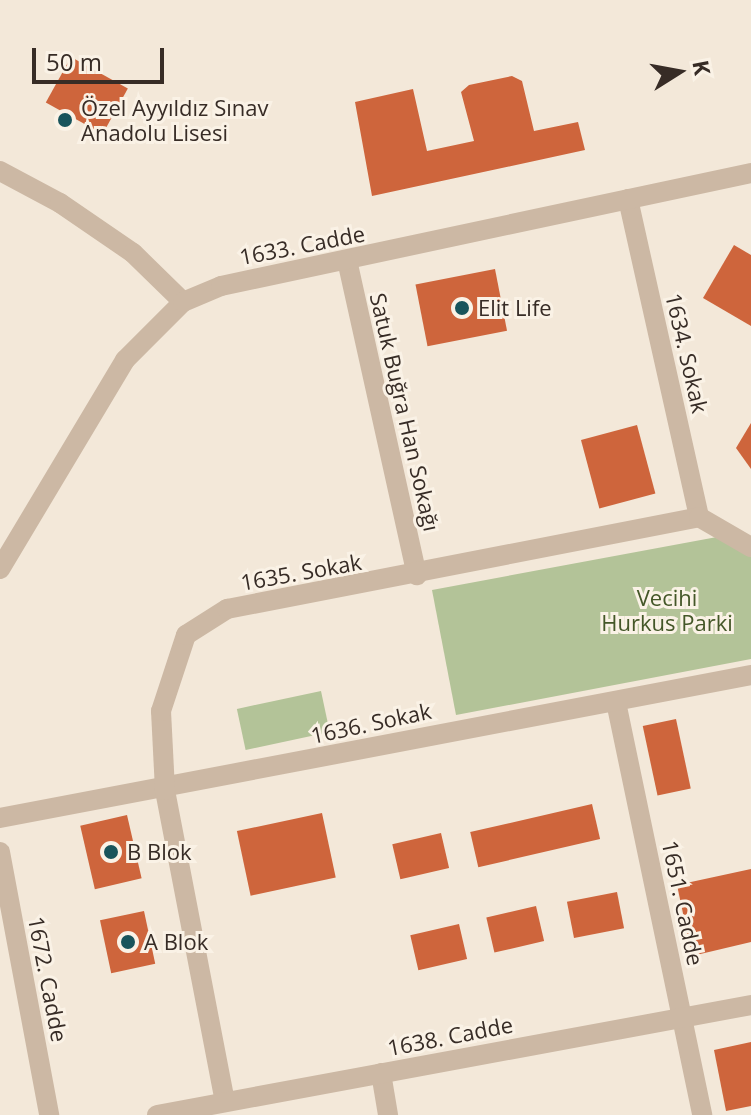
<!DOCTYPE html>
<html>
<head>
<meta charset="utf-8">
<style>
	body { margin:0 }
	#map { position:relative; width:751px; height:1115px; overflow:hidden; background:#f3e8d9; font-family:"Open Sans",sans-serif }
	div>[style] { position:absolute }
	.green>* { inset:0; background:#b3c398; transform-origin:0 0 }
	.building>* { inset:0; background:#ce653c; transform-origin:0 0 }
	.minor>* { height:20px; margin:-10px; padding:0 10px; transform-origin:10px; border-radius:10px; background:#ccb8a4 }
	.dots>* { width:22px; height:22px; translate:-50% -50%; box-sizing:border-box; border:4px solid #faf2e6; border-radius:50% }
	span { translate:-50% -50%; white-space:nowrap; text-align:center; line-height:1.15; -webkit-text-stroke:6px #faf2e6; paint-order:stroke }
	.poi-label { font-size:22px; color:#372c26 }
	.left { translate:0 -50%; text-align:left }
	.street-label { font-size:22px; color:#372c26 }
	.park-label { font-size:22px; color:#445728 }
	.north { position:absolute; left:639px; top:32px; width:80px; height:80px; -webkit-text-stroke:6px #faf2e6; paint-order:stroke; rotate:79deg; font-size:22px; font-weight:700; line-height:32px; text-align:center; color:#372c26 }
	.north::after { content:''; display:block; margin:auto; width:28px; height:36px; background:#372c26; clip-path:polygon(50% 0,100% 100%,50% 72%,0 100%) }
	.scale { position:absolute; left:32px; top:48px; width:132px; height:36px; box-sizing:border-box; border:4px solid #372c26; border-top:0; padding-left:10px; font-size:24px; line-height:28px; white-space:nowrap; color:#372c26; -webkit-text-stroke:6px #faf2e6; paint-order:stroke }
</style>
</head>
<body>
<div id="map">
	<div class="green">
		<div style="clip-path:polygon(717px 537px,751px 557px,751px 659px,456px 715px,432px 590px)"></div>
		<div style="left:321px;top:691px;width:42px;height:86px;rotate:78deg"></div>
	</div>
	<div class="building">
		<div style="left:71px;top:57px;width:65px;height:52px;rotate:29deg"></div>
		<div style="clip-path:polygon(512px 76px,522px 81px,534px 131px,578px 122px,585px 150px,372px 196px,355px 102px,413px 89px,427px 151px,474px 141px,461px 92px,469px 85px)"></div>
		<div style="clip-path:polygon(734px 245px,751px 255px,751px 326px,703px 298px)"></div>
		<div style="left:495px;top:269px;width:63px;height:81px;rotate:79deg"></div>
		<div style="clip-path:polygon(751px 423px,751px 469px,736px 448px)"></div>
		<div style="left:637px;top:425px;width:71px;height:58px;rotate:75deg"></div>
		<div style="left:676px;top:719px;width:71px;height:34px;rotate:78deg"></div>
		<div style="left:592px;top:804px;width:36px;height:125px;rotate:77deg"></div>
		<div style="left:322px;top:813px;width:66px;height:87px;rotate:78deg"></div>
		<div style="left:127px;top:815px;width:65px;height:48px;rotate:77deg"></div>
		<div style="left:441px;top:833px;width:36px;height:50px;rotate:77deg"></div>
		<div style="clip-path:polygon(751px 869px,751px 942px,692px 956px,677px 885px)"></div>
		<div style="left:617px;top:892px;width:37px;height:51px;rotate:79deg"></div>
		<div style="left:536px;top:906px;width:36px;height:51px;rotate:77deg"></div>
		<div style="left:144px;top:911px;width:54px;height:45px;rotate:78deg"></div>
		<div style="left:459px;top:924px;width:36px;height:50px;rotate:77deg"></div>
		<div style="clip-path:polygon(751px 1042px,751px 1106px,726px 1111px,714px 1050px)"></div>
	</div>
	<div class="minor">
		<div style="left:0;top:171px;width:68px;rotate:28.1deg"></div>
		<div style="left:60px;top:203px;width:88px;rotate:34.4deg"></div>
		<div style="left:133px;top:253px;width:70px;rotate:44.4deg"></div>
		<div style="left:628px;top:199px;width:326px;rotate:77.4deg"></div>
		<div style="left:347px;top:260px;width:323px;rotate:77.5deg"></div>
		<div style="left:0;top:569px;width:244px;rotate:-59.1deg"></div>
		<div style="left:125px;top:360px;width:82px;rotate:-45deg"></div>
		<div style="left:183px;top:302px;width:41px;rotate:-22.8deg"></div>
		<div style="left:221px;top:286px;width:542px;rotate:-12.04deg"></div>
		<div style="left:616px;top:702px;width:422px;rotate:78.2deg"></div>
		<div style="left:0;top:818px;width:764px;rotate:-10.78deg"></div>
		<div style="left:0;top:852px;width:268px;rotate:79.4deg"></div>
		<div style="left:381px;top:1073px;width:43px;rotate:80.5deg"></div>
		<div style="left:225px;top:1102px;width:318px;rotate:-100.9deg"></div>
		<div style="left:165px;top:790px;width:79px;rotate:-92.9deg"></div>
		<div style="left:161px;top:711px;width:80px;rotate:-71.8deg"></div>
		<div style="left:186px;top:635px;width:49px;rotate:-32.4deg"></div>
		<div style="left:227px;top:609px;width:481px;rotate:-11deg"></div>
		<div style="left:699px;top:517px;width:60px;rotate:30deg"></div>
		<div style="left:157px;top:1115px;width:604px;rotate:-10.49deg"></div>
	</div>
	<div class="dots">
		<div style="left:65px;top:120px;background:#19545b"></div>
		<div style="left:462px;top:308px;background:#19545b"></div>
		<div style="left:111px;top:852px;background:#19545b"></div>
		<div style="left:128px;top:942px;background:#19545b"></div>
	</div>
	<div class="poi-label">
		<span class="left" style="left:81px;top:120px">Özel Ayyıldız Sınav<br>Anadolu Lisesi</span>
		<span class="left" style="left:478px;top:308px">Elit Life</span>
		<span class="left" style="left:127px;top:852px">B Blok</span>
		<span class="left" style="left:144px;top:942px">A Blok</span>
	</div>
	<div class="street-label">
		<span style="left:302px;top:245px;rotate:-11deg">1633. Cadde</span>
		<span style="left:687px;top:353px;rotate:77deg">1634. Sokak</span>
		<span style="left:405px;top:412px;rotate:77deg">Satuk Buğra Han Sokağı</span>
		<span style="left:301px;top:572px;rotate:-10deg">1635. Sokak</span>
		<span style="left:371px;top:723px;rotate:-12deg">1636. Sokak</span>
		<span style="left:683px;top:903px;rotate:78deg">1651. Cadde</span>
		<span style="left:48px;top:979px;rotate:79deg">1672. Cadde</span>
		<span style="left:450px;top:1036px;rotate:-11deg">1638. Cadde</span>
	</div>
	<div class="park-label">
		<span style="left:667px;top:610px">Vecihi<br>Hurkus Parki</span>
	</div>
	<div class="north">K</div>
	<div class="scale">50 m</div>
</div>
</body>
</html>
